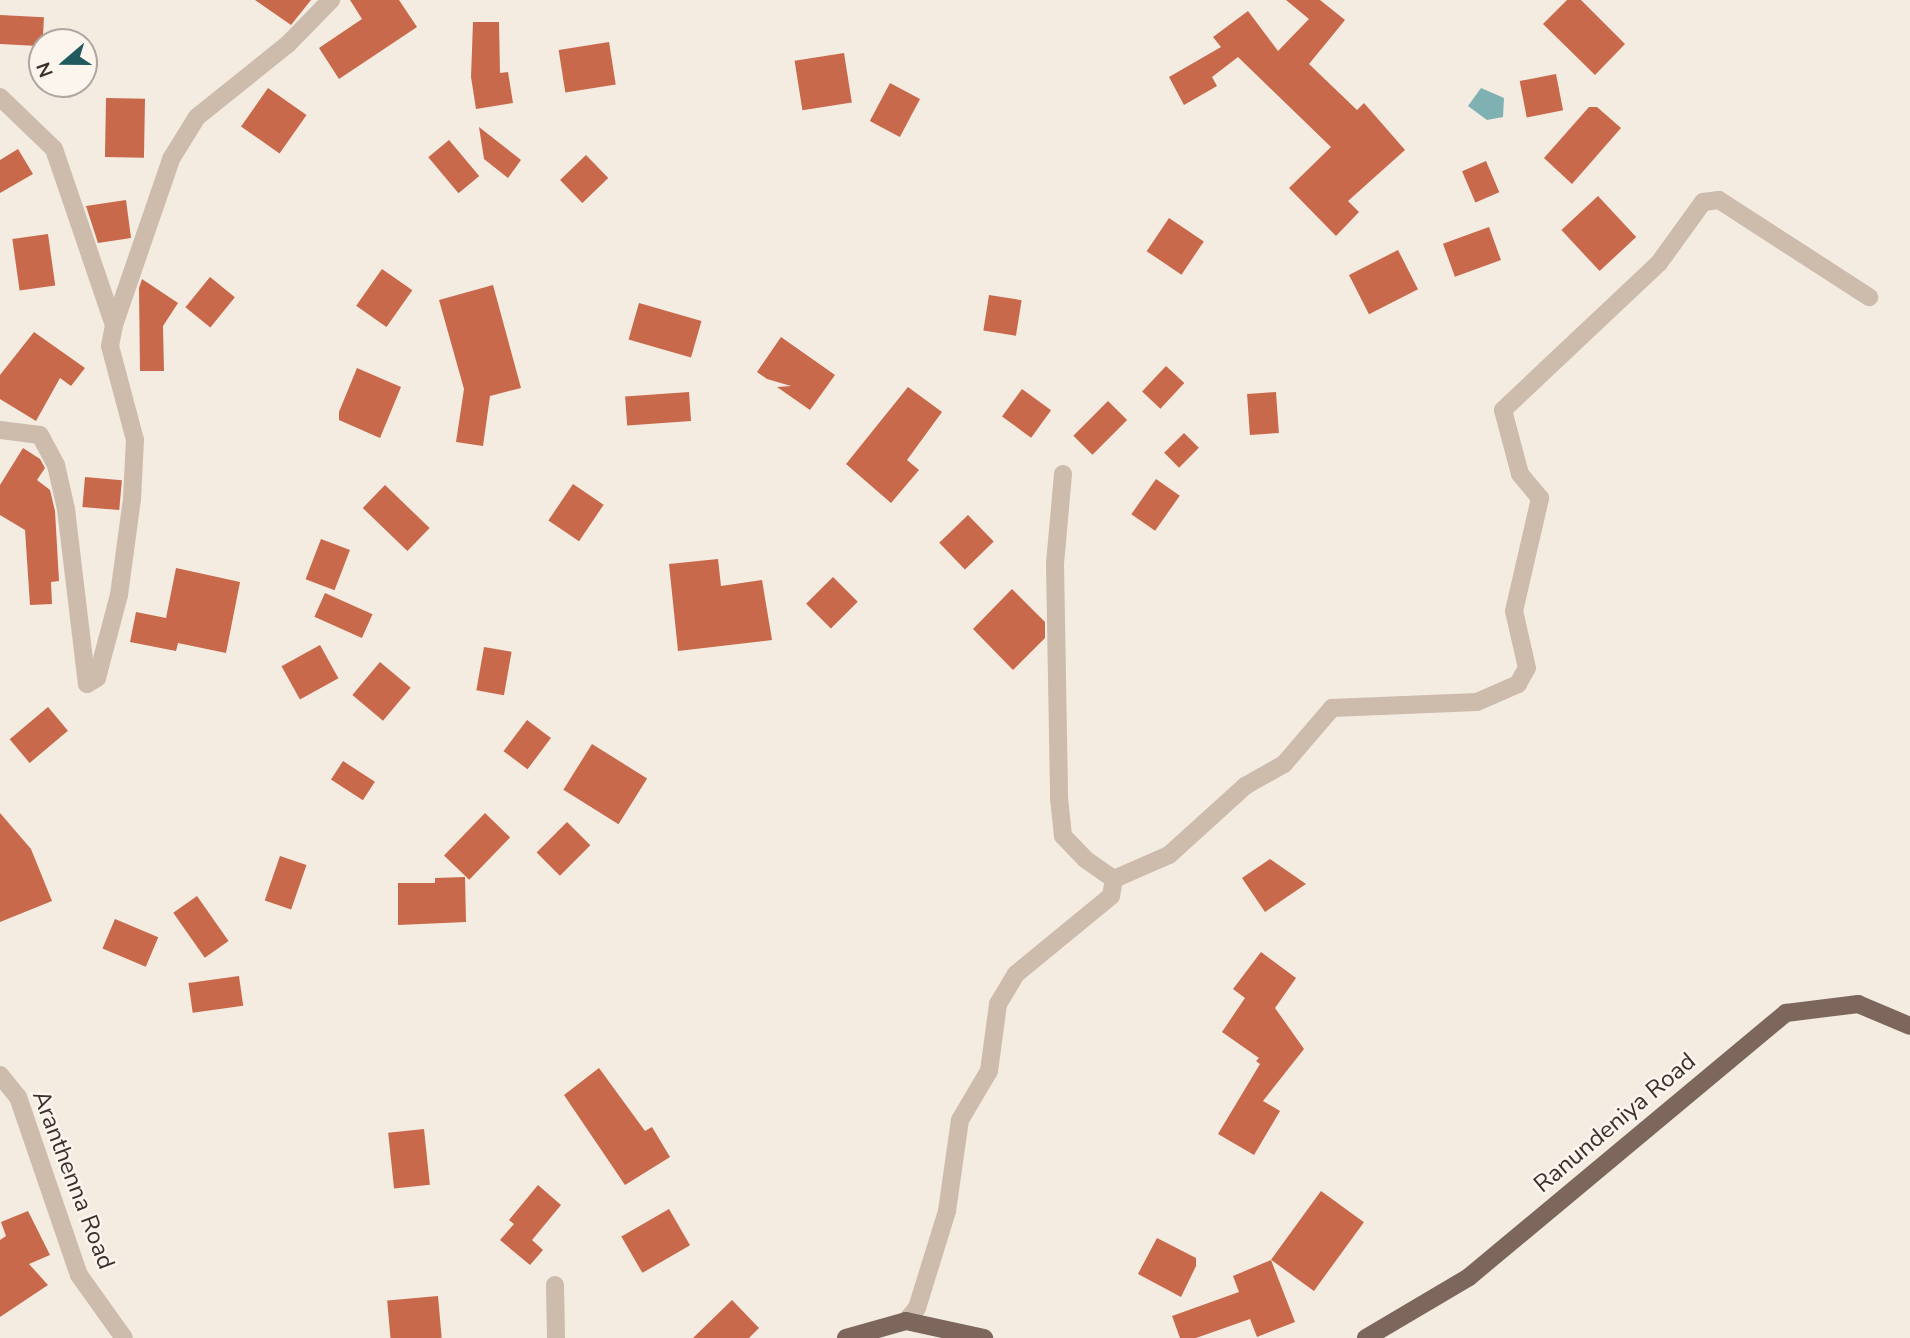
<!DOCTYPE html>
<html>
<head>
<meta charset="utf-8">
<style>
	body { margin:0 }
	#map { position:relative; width:1910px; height:1338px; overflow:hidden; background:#f4ebe1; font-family:"Nunito Sans",sans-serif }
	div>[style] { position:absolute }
	.water>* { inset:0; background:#7fb0b2 }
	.building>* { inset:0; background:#c8694b; transform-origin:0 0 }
	.minor>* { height:18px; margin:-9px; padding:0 9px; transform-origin:9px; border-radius:9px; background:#cdbbac }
	.major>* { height:18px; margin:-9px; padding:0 9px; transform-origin:9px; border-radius:9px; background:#7d675c }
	span { translate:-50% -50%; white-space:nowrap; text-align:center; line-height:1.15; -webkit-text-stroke:5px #fbf5ee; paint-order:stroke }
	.street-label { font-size:24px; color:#3b302b }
	.north { position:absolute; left:28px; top:28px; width:70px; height:70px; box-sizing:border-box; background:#fbf5ee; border:2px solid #aea6a0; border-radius:50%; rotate:250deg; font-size:19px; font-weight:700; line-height:28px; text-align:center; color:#3b302b }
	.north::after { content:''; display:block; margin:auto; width:24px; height:32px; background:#1f5a5e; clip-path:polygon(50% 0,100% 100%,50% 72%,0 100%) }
</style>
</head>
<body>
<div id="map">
	<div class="water">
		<div style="clip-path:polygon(1481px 88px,1504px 98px,1503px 117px,1487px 120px,1468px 106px)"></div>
	</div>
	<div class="building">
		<div style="clip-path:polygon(255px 0,311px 0,291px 25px)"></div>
		<div style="clip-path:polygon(350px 0,399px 0,417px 27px,339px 79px,319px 48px,362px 19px)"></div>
		<div style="clip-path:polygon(1286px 0,1320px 0,1345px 20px,1309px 64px,1357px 110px,1364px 103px,1405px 150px,1348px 201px,1359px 212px,1336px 236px,1289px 188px,1331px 147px,1238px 57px,1212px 77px,1217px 86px,1184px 105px,1169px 77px,1221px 47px,1213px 37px,1248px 11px,1278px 51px,1309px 19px)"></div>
		<div style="clip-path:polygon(1567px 0,1581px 0,1625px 44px,1595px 75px,1543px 24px)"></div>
		<div style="left:0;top:15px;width:44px;height:29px;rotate:3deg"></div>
		<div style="clip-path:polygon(473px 22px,499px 22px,500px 73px,508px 72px,513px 103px,476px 109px,471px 77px)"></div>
		<div style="left:609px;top:42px;width:43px;height:51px;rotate:81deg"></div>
		<div style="left:844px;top:53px;width:50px;height:50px;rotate:81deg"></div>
		<div style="left:1556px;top:74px;width:37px;height:37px;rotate:79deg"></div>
		<div style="left:890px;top:83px;width:34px;height:43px;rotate:28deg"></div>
		<div style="left:268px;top:88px;width:47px;height:47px;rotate:35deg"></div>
		<div style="left:106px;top:98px;width:39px;height:59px;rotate:1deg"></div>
		<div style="clip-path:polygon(1589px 107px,1597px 107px,1621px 128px,1572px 184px,1544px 158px)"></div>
		<div style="clip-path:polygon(479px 127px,521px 160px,508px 178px,484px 159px)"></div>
		<div style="left:449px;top:140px;width:47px;height:27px;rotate:50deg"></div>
		<div style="clip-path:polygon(18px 149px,33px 174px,0 193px,0 160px)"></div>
		<div style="left:586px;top:155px;width:32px;height:36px;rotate:46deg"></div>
		<div style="left:1486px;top:161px;width:34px;height:26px;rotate:67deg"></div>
		<div style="left:1598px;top:196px;width:56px;height:50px;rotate:47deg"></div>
		<div style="clip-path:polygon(126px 200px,131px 238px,98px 243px,86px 206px)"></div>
		<div style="left:1169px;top:218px;width:42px;height:40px;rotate:34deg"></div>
		<div style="left:1489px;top:227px;width:35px;height:49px;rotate:70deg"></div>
		<div style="left:48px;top:234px;width:52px;height:36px;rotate:82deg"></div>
		<div style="left:1398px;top:250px;width:44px;height:55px;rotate:63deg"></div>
		<div style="left:382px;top:269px;width:37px;height:45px;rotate:35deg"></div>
		<div style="left:210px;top:277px;width:32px;height:39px;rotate:39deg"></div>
		<div style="clip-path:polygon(142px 279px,178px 303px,163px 326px,164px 371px,140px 371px,139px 288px)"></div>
		<div style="clip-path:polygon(493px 285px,521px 388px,490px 396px,483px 446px,456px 442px,464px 389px,439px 300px)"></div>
		<div style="left:989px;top:295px;width:33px;height:36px;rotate:9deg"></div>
		<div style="left:639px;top:303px;width:65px;height:38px;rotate:16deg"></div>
		<div style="clip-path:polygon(34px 332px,85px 368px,71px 386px,60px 378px,36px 421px,0 399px,0 375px)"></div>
		<div style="clip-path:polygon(781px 337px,835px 375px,810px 410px,777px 387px,791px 386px,767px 379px,757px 372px)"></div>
		<div style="left:1166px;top:366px;width:25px;height:35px;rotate:43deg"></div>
		<div style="clip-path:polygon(357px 368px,401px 387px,380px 438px,339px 420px,339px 412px)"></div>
		<div style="clip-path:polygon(908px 387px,942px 412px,907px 460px,919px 470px,891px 503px,846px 464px)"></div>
		<div style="left:1022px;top:389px;width:36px;height:34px;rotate:36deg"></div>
		<div style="left:689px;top:392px;width:29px;height:64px;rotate:86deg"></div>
		<div style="left:1276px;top:392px;width:41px;height:29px;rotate:86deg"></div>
		<div style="left:1108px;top:401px;width:27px;height:49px;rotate:45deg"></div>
		<div style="left:1184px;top:433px;width:21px;height:28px;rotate:45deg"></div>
		<div style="clip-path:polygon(23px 448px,40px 459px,45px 468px,37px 480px,50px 490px,55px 511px,59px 581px,51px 582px,52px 604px,30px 605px,25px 530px,0 515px,0 485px)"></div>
		<div style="left:85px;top:477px;width:37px;height:30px;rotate:5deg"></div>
		<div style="left:1156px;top:479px;width:29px;height:43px;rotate:35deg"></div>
		<div style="left:573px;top:484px;width:37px;height:44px;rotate:34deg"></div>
		<div style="left:385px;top:485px;width:62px;height:32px;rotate:44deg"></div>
		<div style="left:968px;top:515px;width:37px;height:40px;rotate:46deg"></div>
		<div style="left:321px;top:539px;width:31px;height:43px;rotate:21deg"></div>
		<div style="clip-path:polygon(718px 559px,721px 586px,762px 580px,772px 640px,678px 651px,669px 564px)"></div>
		<div style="clip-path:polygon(176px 568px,240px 582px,226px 653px,178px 643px,176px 651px,130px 642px,136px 612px,166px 618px)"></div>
		<div style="left:833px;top:577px;width:35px;height:38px;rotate:45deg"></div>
		<div style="clip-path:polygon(1012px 589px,1045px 622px,1045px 638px,1013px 670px,973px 629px)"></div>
		<div style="left:325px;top:593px;width:52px;height:26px;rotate:24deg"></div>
		<div style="left:320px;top:645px;width:38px;height:44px;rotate:61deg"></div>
		<div style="left:484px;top:647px;width:28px;height:44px;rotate:10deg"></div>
		<div style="left:380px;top:662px;width:40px;height:43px;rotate:40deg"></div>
		<div style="left:48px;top:707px;width:31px;height:50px;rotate:50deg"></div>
		<div style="left:527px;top:720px;width:30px;height:39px;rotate:37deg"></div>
		<div style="left:592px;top:744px;width:65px;height:54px;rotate:32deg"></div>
		<div style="left:343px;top:761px;width:38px;height:22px;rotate:33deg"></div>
		<div style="clip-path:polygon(0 813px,31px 849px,52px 901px,0 922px)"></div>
		<div style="left:485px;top:813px;width:35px;height:59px;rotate:44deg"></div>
		<div style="left:567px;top:822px;width:33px;height:43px;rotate:45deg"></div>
		<div style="left:280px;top:856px;width:28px;height:47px;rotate:19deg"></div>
		<div style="clip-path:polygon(1270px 859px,1306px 884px,1265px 912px,1242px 878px)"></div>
		<div style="clip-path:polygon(465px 877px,466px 922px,398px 925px,398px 883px,435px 883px,435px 878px)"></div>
		<div style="left:197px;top:896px;width:55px;height:29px;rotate:55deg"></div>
		<div style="left:115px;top:919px;width:47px;height:32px;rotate:23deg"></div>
		<div style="clip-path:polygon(1261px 952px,1296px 978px,1275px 1008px,1304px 1049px,1263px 1101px,1280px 1111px,1254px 1155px,1218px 1134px,1260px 1064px,1256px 1061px,1259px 1058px,1222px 1032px,1245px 998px,1233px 989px)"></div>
		<div style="left:239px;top:976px;width:30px;height:51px;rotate:82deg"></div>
		<div style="clip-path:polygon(599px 1068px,645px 1131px,652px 1127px,670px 1157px,625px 1185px,564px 1095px)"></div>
		<div style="left:424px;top:1129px;width:56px;height:36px;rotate:84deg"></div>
		<div style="clip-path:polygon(538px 1185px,561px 1205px,532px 1240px,543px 1250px,530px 1265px,500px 1240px,514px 1224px,509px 1220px)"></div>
		<div style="left:1321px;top:1191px;width:53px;height:85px;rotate:36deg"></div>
		<div style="left:669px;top:1209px;width:42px;height:55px;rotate:60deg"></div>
		<div style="clip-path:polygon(28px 1211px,50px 1255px,29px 1264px,48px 1285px,0 1317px,0 1240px,6px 1236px,1px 1222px)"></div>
		<div style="clip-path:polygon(1157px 1238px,1196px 1258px,1196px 1266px,1181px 1297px,1138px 1274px)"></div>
		<div style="clip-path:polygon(1271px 1260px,1295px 1322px,1257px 1337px,1250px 1319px,1196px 1338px,1180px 1338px,1172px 1316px,1239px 1292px,1233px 1276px)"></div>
		<div style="left:438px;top:1296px;width:42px;height:51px;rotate:85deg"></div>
		<div style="clip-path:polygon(732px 1300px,759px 1328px,749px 1338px,693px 1338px)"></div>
	</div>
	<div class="minor">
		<div style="left:0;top:97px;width:75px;rotate:43.9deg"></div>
		<div style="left:54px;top:149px;width:186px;rotate:71.2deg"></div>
		<div style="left:0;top:430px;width:40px;rotate:7.1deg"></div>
		<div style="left:40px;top:435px;width:34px;rotate:62deg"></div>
		<div style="left:56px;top:465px;width:45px;rotate:77.2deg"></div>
		<div style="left:66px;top:509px;width:176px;rotate:83.2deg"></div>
		<div style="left:87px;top:684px;width:12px;rotate:-31deg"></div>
		<div style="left:97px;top:678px;width:86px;rotate:-75.2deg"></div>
		<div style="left:119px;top:595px;width:97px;rotate:-82.3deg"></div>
		<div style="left:132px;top:499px;width:59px;rotate:-87.1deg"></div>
		<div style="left:135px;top:440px;width:97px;rotate:-104.9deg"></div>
		<div style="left:110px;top:346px;width:21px;rotate:-79deg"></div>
		<div style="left:114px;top:325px;width:176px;rotate:-71deg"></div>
		<div style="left:171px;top:159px;width:49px;rotate:-58.2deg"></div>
		<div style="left:197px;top:117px;width:117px;rotate:-38.7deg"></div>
		<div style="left:288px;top:44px;width:62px;rotate:-45.7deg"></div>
		<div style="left:1063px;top:474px;width:89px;rotate:95.1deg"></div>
		<div style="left:1055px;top:563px;width:235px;rotate:89deg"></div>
		<div style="left:1059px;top:798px;width:38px;rotate:84deg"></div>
		<div style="left:1063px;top:836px;width:32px;rotate:46deg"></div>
		<div style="left:1085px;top:859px;width:35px;rotate:35deg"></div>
		<div style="left:0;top:1075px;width:28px;rotate:51deg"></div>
		<div style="left:18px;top:1097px;width:188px;rotate:71.1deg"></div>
		<div style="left:79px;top:1275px;width:77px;rotate:54.5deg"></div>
		<div style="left:555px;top:1285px;width:53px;rotate:88.9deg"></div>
		<div style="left:906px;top:1321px;width:17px;rotate:-50deg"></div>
		<div style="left:917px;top:1308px;width:102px;rotate:-72.8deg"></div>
		<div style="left:947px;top:1211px;width:92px;rotate:-81.9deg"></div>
		<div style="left:960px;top:1120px;width:57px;rotate:-59.4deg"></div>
		<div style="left:989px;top:1071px;width:68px;rotate:-82.3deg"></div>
		<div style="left:998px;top:1004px;width:35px;rotate:-59deg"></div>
		<div style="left:1016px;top:974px;width:123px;rotate:-39.4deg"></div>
		<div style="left:1111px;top:896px;width:17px;rotate:-80deg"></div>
		<div style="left:1114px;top:879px;width:60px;rotate:-23.6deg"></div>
		<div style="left:1169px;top:855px;width:103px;rotate:-42.2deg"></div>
		<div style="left:1245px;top:786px;width:45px;rotate:-29.4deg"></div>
		<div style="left:1284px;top:764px;width:74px;rotate:-49.4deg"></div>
		<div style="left:1332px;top:708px;width:145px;rotate:-2.4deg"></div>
		<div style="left:1477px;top:702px;width:45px;rotate:-23.7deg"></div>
		<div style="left:1518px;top:684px;width:18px;rotate:-61deg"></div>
		<div style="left:1527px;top:668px;width:58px;rotate:-102.8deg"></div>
		<div style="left:1514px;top:611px;width:116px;rotate:-77deg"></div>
		<div style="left:1540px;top:498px;width:31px;rotate:-130deg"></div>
		<div style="left:1520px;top:474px;width:66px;rotate:-104.9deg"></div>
		<div style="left:1503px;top:410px;width:214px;rotate:-43.3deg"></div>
		<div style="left:1659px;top:263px;width:75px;rotate:-54.2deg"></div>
		<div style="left:1703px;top:202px;width:16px;rotate:-7deg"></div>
		<div style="left:1719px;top:200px;width:179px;rotate:32.9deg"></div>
	</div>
	<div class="major">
		<div style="left:846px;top:1338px;width:62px;rotate:-15.8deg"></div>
		<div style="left:906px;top:1321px;width:80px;rotate:12.3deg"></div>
		<div style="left:1366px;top:1338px;width:120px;rotate:-30.6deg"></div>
		<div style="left:1469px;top:1277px;width:413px;rotate:-39.8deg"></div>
		<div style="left:1786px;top:1013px;width:73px;rotate:-7.1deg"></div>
		<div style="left:1858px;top:1004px;width:56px;rotate:22.9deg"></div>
	</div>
	<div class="street-label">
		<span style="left:1615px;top:1123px;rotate:-40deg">Ranundeniya Road</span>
		<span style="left:73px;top:1180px;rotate:69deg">Aranthenna Road</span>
	</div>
	<div class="north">N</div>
</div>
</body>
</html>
